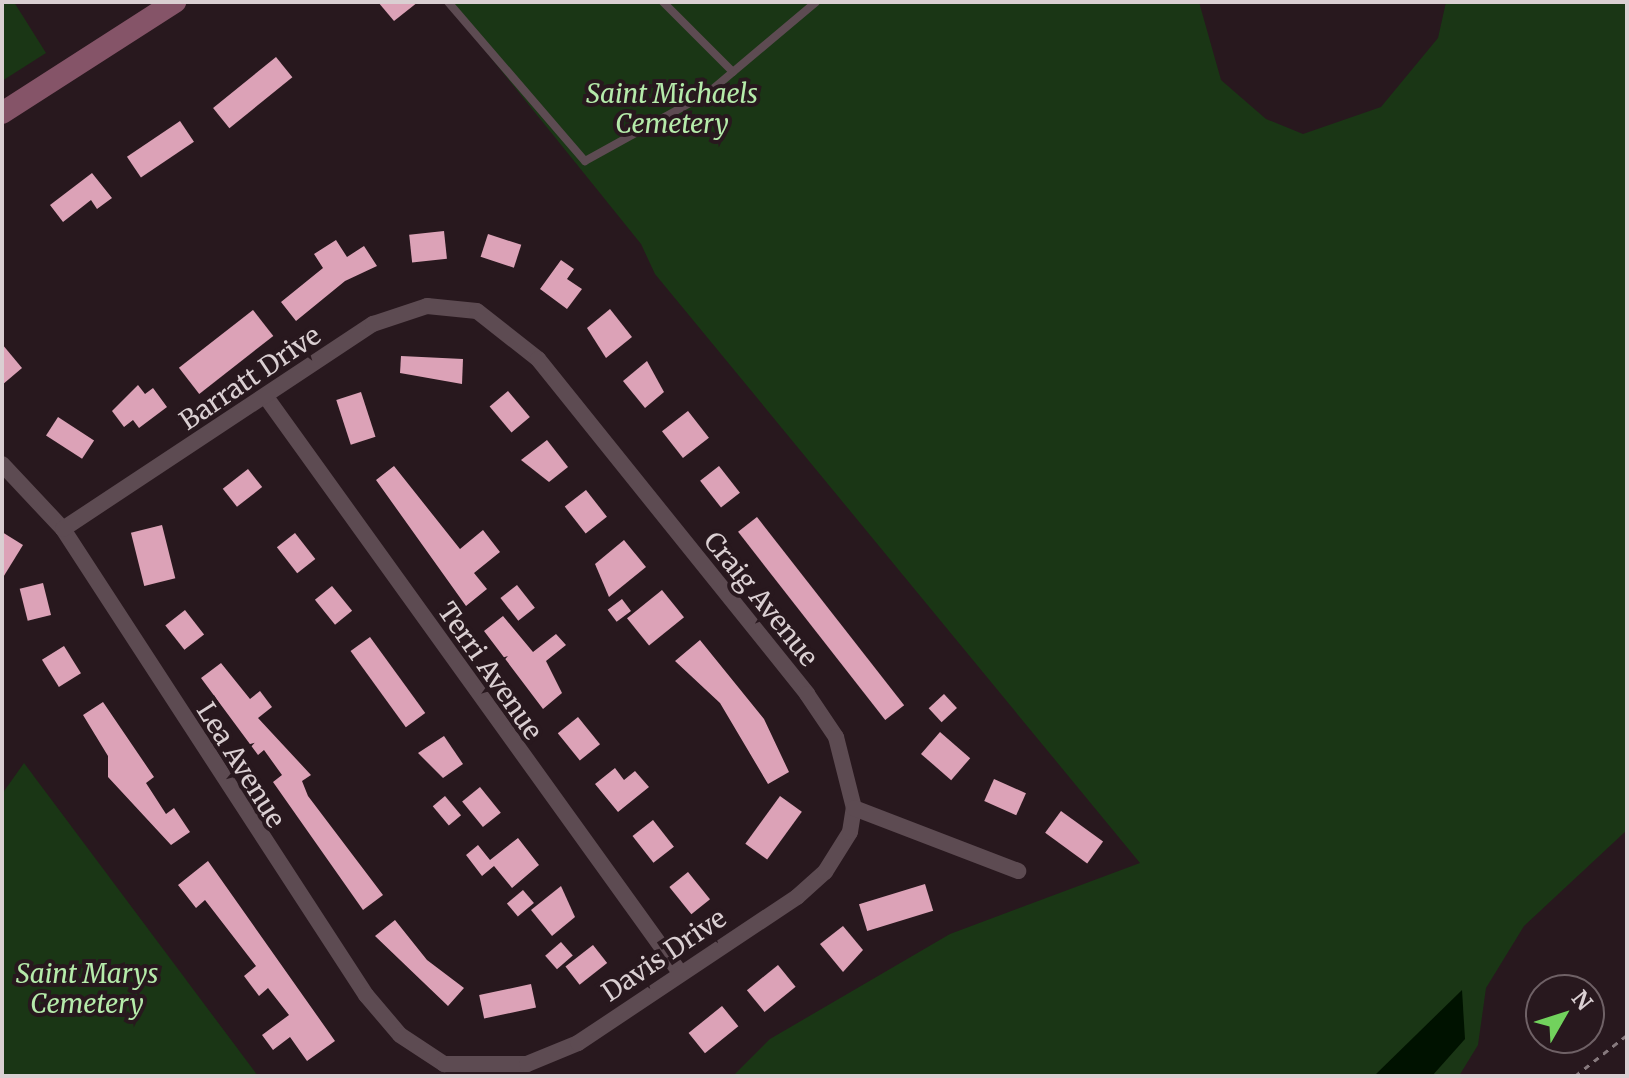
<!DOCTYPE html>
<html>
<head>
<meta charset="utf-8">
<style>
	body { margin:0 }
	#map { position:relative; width:1629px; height:1078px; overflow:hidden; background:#28181e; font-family:Merriweather,serif }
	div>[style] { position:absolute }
	.green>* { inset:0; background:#1a3615 }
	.water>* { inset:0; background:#001200 }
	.building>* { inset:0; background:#dca2b7; transform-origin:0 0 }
	.path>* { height:3px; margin-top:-1.5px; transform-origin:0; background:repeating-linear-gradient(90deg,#86797d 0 6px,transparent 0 12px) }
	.lane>* { height:8px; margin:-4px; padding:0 4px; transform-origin:4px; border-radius:4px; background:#5d4b52 }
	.street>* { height:16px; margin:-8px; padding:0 8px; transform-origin:8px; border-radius:8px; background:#5d4b52 }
	.secondary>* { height:22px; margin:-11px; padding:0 11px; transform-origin:11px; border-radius:11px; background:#855468 }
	span { translate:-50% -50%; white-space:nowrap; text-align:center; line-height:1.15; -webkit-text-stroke:8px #28181e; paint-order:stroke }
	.park-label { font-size:26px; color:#b5ebaa; font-style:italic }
	.street-label { font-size:26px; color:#dacfd2 }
	.frame { position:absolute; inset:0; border:4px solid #dacfd2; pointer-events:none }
	.north { position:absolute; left:1525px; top:974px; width:80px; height:80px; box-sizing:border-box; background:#28181e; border:2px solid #6f6166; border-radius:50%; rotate:51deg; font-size:22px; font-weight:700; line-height:32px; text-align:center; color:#dacfd2 }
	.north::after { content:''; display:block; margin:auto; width:28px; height:36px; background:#72d25d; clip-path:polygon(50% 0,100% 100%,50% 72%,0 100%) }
</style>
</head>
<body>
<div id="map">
	<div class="green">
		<div style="clip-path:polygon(2px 2px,14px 2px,46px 53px,2px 81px)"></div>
		<div style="clip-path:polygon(446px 2px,1199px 2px,1221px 80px,1266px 119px,1303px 134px,1381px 107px,1438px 38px,1446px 2px,1627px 2px,1627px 830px,1524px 926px,1486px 988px,1478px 1045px,1459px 1076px,733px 1076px,770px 1039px,950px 934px,1140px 863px,655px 274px,641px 244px)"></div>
		<div style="clip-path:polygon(24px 763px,258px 1076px,2px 1076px,2px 794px)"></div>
	</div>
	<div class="water">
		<div style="clip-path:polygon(1462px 990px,1465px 1039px,1432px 1076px,1374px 1076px)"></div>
	</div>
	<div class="building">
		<div style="clip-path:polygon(378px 2px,418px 2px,394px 21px)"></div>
		<div style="left:276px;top:57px;width:26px;height:81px;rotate:51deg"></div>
		<div style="left:180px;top:121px;width:25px;height:64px;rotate:56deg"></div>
		<div style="clip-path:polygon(92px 173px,112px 198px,97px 209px,91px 200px,63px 222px,50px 205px)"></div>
		<div style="left:444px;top:231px;width:28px;height:35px;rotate:84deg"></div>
		<div style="left:488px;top:234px;width:35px;height:24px;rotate:18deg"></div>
		<div style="clip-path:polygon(336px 240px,347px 257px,364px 246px,377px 266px,345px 281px,296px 321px,281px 302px,323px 268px,314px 254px)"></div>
		<div style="clip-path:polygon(561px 260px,574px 269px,567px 279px,582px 289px,567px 309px,540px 289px)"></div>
		<div style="clip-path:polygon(610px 309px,632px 337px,606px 358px,587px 328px)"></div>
		<div style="left:253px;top:310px;width:33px;height:94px;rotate:52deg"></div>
		<div style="clip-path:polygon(2px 344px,22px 368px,2px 385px)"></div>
		<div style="clip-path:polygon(401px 356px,463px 359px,462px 384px,400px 373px)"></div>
		<div style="clip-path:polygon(647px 361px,664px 392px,645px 408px,623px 381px)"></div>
		<div style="clip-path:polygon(138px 385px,145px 394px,153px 388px,167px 407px,139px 428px,133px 420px,124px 427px,112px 411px)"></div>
		<div style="left:508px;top:391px;width:34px;height:24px;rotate:50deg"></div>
		<div style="left:361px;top:392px;width:47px;height:26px;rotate:72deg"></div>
		<div style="left:688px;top:411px;width:34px;height:33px;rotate:52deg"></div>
		<div style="left:58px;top:417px;width:43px;height:22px;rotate:33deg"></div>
		<div style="clip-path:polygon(547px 440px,568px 467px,549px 482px,521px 460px)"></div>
		<div style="clip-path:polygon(394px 466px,460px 549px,483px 530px,500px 552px,474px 573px,487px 589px,466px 606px,376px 480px)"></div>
		<div style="left:719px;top:466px;width:34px;height:24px;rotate:52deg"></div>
		<div style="left:248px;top:469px;width:23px;height:32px;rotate:52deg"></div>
		<div style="left:586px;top:490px;width:34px;height:27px;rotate:52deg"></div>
		<div style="left:757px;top:517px;width:239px;height:24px;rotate:52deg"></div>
		<div style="left:162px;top:525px;width:55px;height:32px;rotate:76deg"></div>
		<div style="clip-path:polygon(2px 532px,23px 545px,2px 579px)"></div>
		<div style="left:295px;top:533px;width:33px;height:23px;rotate:52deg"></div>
		<div style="clip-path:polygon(624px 540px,646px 567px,609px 597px,595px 564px)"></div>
		<div style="left:43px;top:583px;width:33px;height:24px;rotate:76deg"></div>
		<div style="left:517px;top:585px;width:29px;height:21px;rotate:52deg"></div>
		<div style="left:332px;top:586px;width:32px;height:22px;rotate:51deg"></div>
		<div style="left:662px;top:590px;width:35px;height:45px;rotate:51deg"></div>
		<div style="left:622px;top:599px;width:15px;height:18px;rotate:53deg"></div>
		<div style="left:185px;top:610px;width:31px;height:25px;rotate:52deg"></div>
		<div style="clip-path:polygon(503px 616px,533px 652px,556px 634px,566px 645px,546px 661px,562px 693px,543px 709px,484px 631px)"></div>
		<div style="left:370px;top:637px;width:94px;height:24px;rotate:54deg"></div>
		<div style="clip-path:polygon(700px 640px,764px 719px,789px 772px,768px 784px,720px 703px,675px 661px)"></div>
		<div style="left:64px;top:646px;width:32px;height:26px;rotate:58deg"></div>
		<div style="clip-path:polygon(221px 663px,250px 699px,260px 691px,272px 707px,258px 718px,311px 775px,302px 781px,308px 796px,383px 895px,363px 910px,273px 782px,282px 775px,264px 750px,258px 755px,201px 678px)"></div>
		<div style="left:944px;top:694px;width:19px;height:21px;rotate:47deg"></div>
		<div style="clip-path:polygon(103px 702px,154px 777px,146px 783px,166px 814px,174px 808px,190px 832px,171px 845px,108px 777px,108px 756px,83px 715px)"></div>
		<div style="left:578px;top:717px;width:35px;height:26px;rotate:51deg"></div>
		<div style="left:940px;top:732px;width:40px;height:29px;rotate:41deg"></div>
		<div style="clip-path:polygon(444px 736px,463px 764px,443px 778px,418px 753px)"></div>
		<div style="clip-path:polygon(615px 768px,624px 780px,635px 771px,649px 787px,618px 812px,595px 784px)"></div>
		<div style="left:994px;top:779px;width:35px;height:24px;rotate:24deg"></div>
		<div style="left:480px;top:787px;width:33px;height:23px;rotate:51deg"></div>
		<div style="left:445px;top:796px;width:25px;height:16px;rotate:50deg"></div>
		<div style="left:780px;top:796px;width:27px;height:59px;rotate:36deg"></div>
		<div style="left:1061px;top:811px;width:52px;height:27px;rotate:36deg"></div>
		<div style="left:653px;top:820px;width:34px;height:26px;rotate:52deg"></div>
		<div style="clip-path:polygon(518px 838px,539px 865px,512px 888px,494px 866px,482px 876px,466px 855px,478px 845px,490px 860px)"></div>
		<div style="clip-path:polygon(208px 861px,335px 1041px,307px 1061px,290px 1037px,273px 1050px,262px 1035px,289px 1015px,268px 988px,259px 996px,244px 976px,256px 966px,205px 900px,196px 908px,178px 885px)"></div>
		<div style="left:688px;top:872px;width:35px;height:24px;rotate:51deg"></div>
		<div style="left:925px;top:884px;width:28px;height:69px;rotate:73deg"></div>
		<div style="clip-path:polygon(561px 886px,575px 917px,552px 936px,531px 910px)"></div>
		<div style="left:523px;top:890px;width:17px;height:21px;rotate:50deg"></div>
		<div style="clip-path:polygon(395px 920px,427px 960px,464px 988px,448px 1006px,375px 936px)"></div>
		<div style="clip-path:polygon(843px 926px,863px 950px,843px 972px,820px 944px)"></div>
		<div style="left:561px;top:942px;width:18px;height:21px;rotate:49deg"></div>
		<div style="left:593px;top:945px;width:23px;height:35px;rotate:52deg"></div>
		<div style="left:778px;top:965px;width:28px;height:40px;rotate:51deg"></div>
		<div style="left:531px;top:984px;width:24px;height:53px;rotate:78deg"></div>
		<div style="left:722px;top:1006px;width:26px;height:43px;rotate:51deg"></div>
	</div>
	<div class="path">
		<div style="left:1575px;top:1076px;width:66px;rotate:-38.3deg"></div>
	</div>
	<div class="lane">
		<div style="left:448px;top:2px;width:210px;rotate:49.3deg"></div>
		<div style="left:585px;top:161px;width:141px;rotate:-28.9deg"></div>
		<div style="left:708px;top:93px;width:141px;rotate:-40.1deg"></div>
		<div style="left:663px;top:2px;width:99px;rotate:45deg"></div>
	</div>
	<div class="street">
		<div style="left:266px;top:397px;width:706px;rotate:54.28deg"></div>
		<div style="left:2px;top:464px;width:89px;rotate:46.8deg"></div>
		<div style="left:63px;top:529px;width:556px;rotate:56.97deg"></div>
		<div style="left:366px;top:995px;width:52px;rotate:49.6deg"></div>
		<div style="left:400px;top:1035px;width:53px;rotate:33.4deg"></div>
		<div style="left:444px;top:1064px;width:83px"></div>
		<div style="left:527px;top:1064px;width:55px;rotate:-22.4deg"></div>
		<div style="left:578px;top:1043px;width:263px;rotate:-33.7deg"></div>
		<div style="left:797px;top:897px;width:38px;rotate:-42deg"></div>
		<div style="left:825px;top:872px;width:47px;rotate:-58deg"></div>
		<div style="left:850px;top:832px;width:24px;rotate:-81deg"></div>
		<div style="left:63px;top:529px;width:372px;rotate:-33.5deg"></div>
		<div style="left:373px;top:324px;width:57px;rotate:-18.4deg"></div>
		<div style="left:427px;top:306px;width:50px;rotate:5.7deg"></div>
		<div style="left:477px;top:311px;width:78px;rotate:38.2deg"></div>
		<div style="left:538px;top:359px;width:430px;rotate:51.2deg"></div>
		<div style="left:807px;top:694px;width:52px;rotate:56deg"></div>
		<div style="left:836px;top:737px;width:73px;rotate:75.8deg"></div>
		<div style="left:854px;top:808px;width:176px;rotate:21deg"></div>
	</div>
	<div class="secondary">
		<div style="left:2px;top:113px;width:206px;rotate:-32.7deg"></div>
	</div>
	<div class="park-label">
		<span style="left:672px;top:109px">Saint Michaels<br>Cemetery</span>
		<span style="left:87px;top:989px">Saint Marys<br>Cemetery</span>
	</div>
	<div class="street-label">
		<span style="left:250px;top:378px;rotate:-34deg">Barratt Drive</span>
		<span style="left:761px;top:599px;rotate:51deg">Craig Avenue</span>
		<span style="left:490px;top:671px;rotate:55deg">Terri Avenue</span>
		<span style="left:241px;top:765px;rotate:58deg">Lea Avenue</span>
		<span style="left:664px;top:955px;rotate:-34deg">Davis Drive</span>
	</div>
	<div class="frame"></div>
	<div class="north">N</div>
</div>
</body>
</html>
